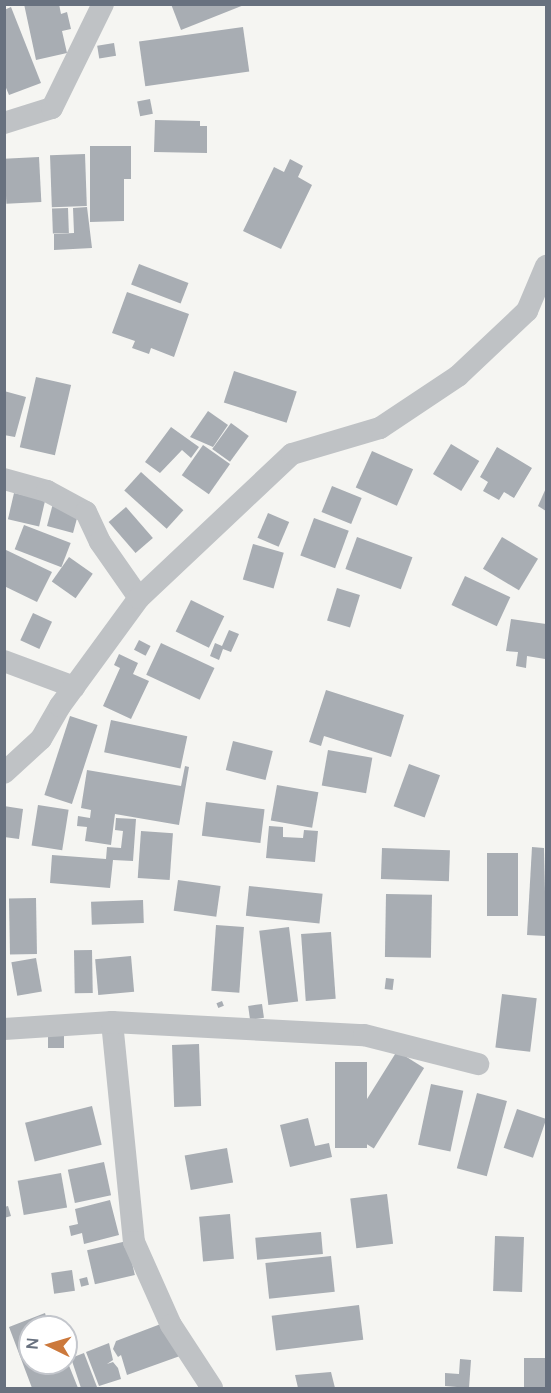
<!DOCTYPE html>
<html>
<head>
<meta charset="utf-8">
<style>
	body { margin:0 }
	#map { position:relative; width:551px; height:1393px; overflow:hidden; background:#f5f5f2; font-family:Manrope,sans-serif }
	div>[style] { position:absolute }
	.building>* { inset:0; background:#a8adb3; transform-origin:0 0 }
	.street>* { height:22px; margin:-11px; padding:0 11px; transform-origin:11px; border-radius:11px; background:#bfc2c5 }
	span { translate:-50% -50%; white-space:nowrap; text-align:center; line-height:1.15; -webkit-text-stroke:6px #fff; paint-order:stroke }
	.frame { position:absolute; inset:0; border:6px solid #68717f; pointer-events:none }
	.north { position:absolute; left:18px; top:1315px; width:60px; height:60px; box-sizing:border-box; background:#fff; border:2px solid #c3c6cc; border-radius:50%; rotate:275deg; font-size:16px; font-weight:700; line-height:24px; text-align:center; color:#68717f }
	.north::after { content:''; display:block; margin:auto; width:21px; height:27px; background:#cc793c; clip-path:polygon(50% 0,100% 100%,50% 72%,0 100%) }
</style>
</head>
<body>
<div id="map">
	<div class="building">
		<div style="clip-path:polygon(24px 4px,59px 4px,61px 14px,67px 12px,71px 29px,62px 31px,67px 53px,36px 60px)"></div>
		<div style="clip-path:polygon(171px 4px,244px 4px,244px 5px,181px 30px)"></div>
		<div style="clip-path:polygon(11px 7px,41px 83px,9px 95px,4px 83px,4px 10px)"></div>
		<div style="left:243px;top:27px;width:45px;height:105px;rotate:82deg"></div>
		<div style="left:114px;top:43px;width:13px;height:17px;rotate:81deg"></div>
		<div style="left:150px;top:99px;width:15px;height:13px;rotate:79deg"></div>
		<div style="clip-path:polygon(155px 120px,200px 121px,200px 126px,207px 126px,207px 153px,154px 152px)"></div>
		<div style="clip-path:polygon(90px 146px,131px 146px,131px 179px,124px 179px,124px 221px,90px 222px)"></div>
		<div style="left:85px;top:154px;width:52px;height:35px;rotate:88deg"></div>
		<div style="left:39px;top:157px;width:45px;height:35px;rotate:87deg"></div>
		<div style="clip-path:polygon(290px 159px,303px 166px,298px 177px,312px 185px,281px 249px,243px 231px,274px 167px,284px 172px)"></div>
		<div style="clip-path:polygon(87px 207px,92px 248px,54px 250px,54px 234px,74px 233px,73px 208px)"></div>
		<div style="left:68px;top:208px;width:25px;height:16px;rotate:88deg"></div>
		<div style="left:139px;top:264px;width:53px;height:22px;rotate:21deg"></div>
		<div style="clip-path:polygon(127px 292px,189px 314px,174px 357px,151px 348px,149px 354px,132px 348px,135px 341px,112px 333px)"></div>
		<div style="left:234px;top:371px;width:66px;height:33px;rotate:18deg"></div>
		<div style="left:36px;top:377px;width:36px;height:72px;rotate:13deg"></div>
		<div style="clip-path:polygon(4px 391px,26px 397px,15px 437px,4px 435px)"></div>
		<div style="clip-path:polygon(208px 411px,228px 425px,213px 447px,190px 437px)"></div>
		<div style="left:231px;top:423px;width:22px;height:32px;rotate:36deg"></div>
		<div style="clip-path:polygon(171px 427px,199px 447px,191px 458px,182px 450px,160px 473px,145px 462px)"></div>
		<div style="left:451px;top:444px;width:33px;height:35px;rotate:31deg"></div>
		<div style="left:203px;top:445px;width:33px;height:37px;rotate:35deg"></div>
		<div style="clip-path:polygon(497px 447px,532px 468px,514px 498px,504px 492px,499px 500px,483px 491px,488px 482px,480px 477px)"></div>
		<div style="left:372px;top:451px;width:45px;height:40px;rotate:24deg"></div>
		<div style="left:141px;top:472px;width:57px;height:25px;rotate:42deg"></div>
		<div style="left:332px;top:486px;width:32px;height:28px;rotate:22deg"></div>
		<div style="clip-path:polygon(546px 488px,546px 511px,538px 506px)"></div>
		<div style="left:14px;top:493px;width:32px;height:27px;rotate:13deg"></div>
		<div style="left:55px;top:496px;width:27px;height:31px;rotate:15deg"></div>
		<div style="left:126px;top:507px;width:41px;height:23px;rotate:49deg"></div>
		<div style="left:268px;top:513px;width:23px;height:27px;rotate:23deg"></div>
		<div style="left:314px;top:518px;width:37px;height:40px;rotate:20deg"></div>
		<div style="left:24px;top:525px;width:50px;height:26px;rotate:21deg"></div>
		<div style="left:357px;top:537px;width:59px;height:34px;rotate:20deg"></div>
		<div style="left:502px;top:537px;width:42px;height:37px;rotate:31deg"></div>
		<div style="left:253px;top:544px;width:32px;height:37px;rotate:16deg"></div>
		<div style="clip-path:polygon(4px 549px,52px 572px,37px 602px,4px 586px)"></div>
		<div style="left:69px;top:557px;width:29px;height:30px;rotate:35deg"></div>
		<div style="left:465px;top:576px;width:50px;height:32px;rotate:25deg"></div>
		<div style="left:337px;top:588px;width:24px;height:34px;rotate:17deg"></div>
		<div style="left:191px;top:600px;width:37px;height:35px;rotate:26deg"></div>
		<div style="left:33px;top:613px;width:21px;height:30px;rotate:25deg"></div>
		<div style="clip-path:polygon(511px 619px,546px 624px,545px 659px,527px 656px,526px 668px,516px 666px,518px 652px,506px 651px)"></div>
		<div style="clip-path:polygon(229px 630px,239px 634px,231px 652px,223px 649px,219px 660px,210px 656px,215px 643px,222px 646px)"></div>
		<div style="left:139px;top:640px;width:13px;height:11px;rotate:27deg"></div>
		<div style="left:161px;top:643px;width:59px;height:35px;rotate:25deg"></div>
		<div style="clip-path:polygon(119px 654px,138px 663px,133px 674px,149px 681px,131px 719px,103px 706px,120px 668px,114px 665px)"></div>
		<div style="clip-path:polygon(326px 690px,404px 715px,391px 757px,324px 736px,321px 746px,309px 742px)"></div>
		<div style="left:70px;top:716px;width:29px;height:83px;rotate:18deg"></div>
		<div style="left:111px;top:720px;width:78px;height:33px;rotate:12deg"></div>
		<div style="left:233px;top:741px;width:41px;height:30px;rotate:14deg"></div>
		<div style="left:328px;top:750px;width:45px;height:36px;rotate:10deg"></div>
		<div style="left:409px;top:764px;width:33px;height:45px;rotate:20deg"></div>
		<div style="clip-path:polygon(185px 766px,189px 767px,179px 825px,115px 814px,111px 845px,85px 841px,87px 827px,77px 826px,78px 816px,90px 818px,91px 810px,81px 808px,87px 770px,181px 786px)"></div>
		<div style="left:277px;top:785px;width:42px;height:36px;rotate:10deg"></div>
		<div style="left:206px;top:802px;width:59px;height:34px;rotate:7deg"></div>
		<div style="left:38px;top:805px;width:31px;height:41px;rotate:9deg"></div>
		<div style="clip-path:polygon(4px 806px,23px 809px,19px 839px,4px 837px)"></div>
		<div style="clip-path:polygon(116px 818px,136px 819px,133px 861px,113px 860px,110px 888px,50px 883px,52px 855px,106px 859px,107px 847px,121px 848px,123px 831px,115px 830px)"></div>
		<div style="clip-path:polygon(269px 826px,283px 827px,283px 837px,303px 838px,304px 830px,318px 831px,315px 862px,266px 858px)"></div>
		<div style="left:141px;top:831px;width:32px;height:47px;rotate:4deg"></div>
		<div style="clip-path:polygon(532px 847px,544px 848px,546px 936px,527px 935px)"></div>
		<div style="left:382px;top:848px;width:68px;height:31px;rotate:2deg"></div>
		<div style="left:487px;top:853px;width:31px;height:63px"></div>
		<div style="left:178px;top:880px;width:43px;height:31px;rotate:8deg"></div>
		<div style="left:249px;top:886px;width:74px;height:30px;rotate:6deg"></div>
		<div style="left:386px;top:894px;width:46px;height:63px;rotate:1deg"></div>
		<div style="left:36px;top:898px;width:56px;height:27px;rotate:89deg"></div>
		<div style="left:143px;top:900px;width:23px;height:52px;rotate:88deg"></div>
		<div style="left:216px;top:925px;width:28px;height:66px;rotate:4deg"></div>
		<div style="left:289px;top:927px;width:75px;height:30px;rotate:83deg"></div>
		<div style="left:331px;top:932px;width:67px;height:30px;rotate:86deg"></div>
		<div style="left:92px;top:950px;width:43px;height:18px;rotate:89deg"></div>
		<div style="left:131px;top:956px;width:36px;height:36px;rotate:85deg"></div>
		<div style="left:36px;top:958px;width:34px;height:25px;rotate:80deg"></div>
		<div style="left:386px;top:978px;width:8px;height:11px;rotate:7deg"></div>
		<div style="left:502px;top:994px;width:35px;height:54px;rotate:7deg"></div>
		<div style="left:222px;top:1001px;width:5px;height:6px;rotate:68deg"></div>
		<div style="left:262px;top:1004px;width:14px;height:14px;rotate:82deg"></div>
		<div style="left:48px;top:1034px;width:16px;height:14px"></div>
		<div style="left:199px;top:1044px;width:62px;height:27px;rotate:88deg"></div>
		<div style="left:397px;top:1051px;width:32px;height:95px;rotate:32deg"></div>
		<div style="left:335px;top:1062px;width:32px;height:86px"></div>
		<div style="left:431px;top:1084px;width:33px;height:62px;rotate:12deg"></div>
		<div style="left:477px;top:1093px;width:31px;height:78px;rotate:15deg"></div>
		<div style="left:92px;top:1106px;width:40px;height:69px;rotate:76deg"></div>
		<div style="left:517px;top:1109px;width:31px;height:41px;rotate:19deg"></div>
		<div style="clip-path:polygon(308px 1118px,315px 1146px,329px 1143px,332px 1157px,290px 1167px,280px 1125px)"></div>
		<div style="left:227px;top:1148px;width:35px;height:43px;rotate:80deg"></div>
		<div style="left:104px;top:1162px;width:34px;height:37px;rotate:78deg"></div>
		<div style="left:61px;top:1173px;width:35px;height:44px;rotate:80deg"></div>
		<div style="left:387px;top:1194px;width:50px;height:37px;rotate:83deg"></div>
		<div style="clip-path:polygon(110px 1200px,119px 1235px,84px 1244px,82px 1233px,71px 1236px,69px 1226px,78px 1224px,75px 1209px)"></div>
		<div style="clip-path:polygon(8px 1206px,11px 1216px,4px 1218px,4px 1207px)"></div>
		<div style="left:230px;top:1214px;width:45px;height:31px;rotate:85deg"></div>
		<div style="left:321px;top:1232px;width:22px;height:66px;rotate:85deg"></div>
		<div style="left:495px;top:1236px;width:29px;height:55px;rotate:2deg"></div>
		<div style="left:127px;top:1241px;width:35px;height:41px;rotate:77deg"></div>
		<div style="left:331px;top:1256px;width:36px;height:66px;rotate:84deg"></div>
		<div style="left:72px;top:1270px;width:21px;height:21px;rotate:82deg"></div>
		<div style="left:87px;top:1277px;width:8px;height:8px;rotate:76deg"></div>
		<div style="left:359px;top:1305px;width:35px;height:88px;rotate:83deg"></div>
		<div style="clip-path:polygon(45px 1313px,49px 1327px,30px 1327px,30px 1363px,66px 1363px,66px 1358px,78px 1388px,32px 1388px,9px 1327px)"></div>
		<div style="clip-path:polygon(166px 1322px,180px 1356px,127px 1375px,121px 1355px,118px 1357px,113px 1349px,116px 1341px)"></div>
		<div style="clip-path:polygon(109px 1343px,113px 1360px,107px 1364px,113px 1362px,118px 1368px,121px 1379px,99px 1386px,86px 1352px)"></div>
		<div style="clip-path:polygon(84px 1353px,97px 1387px,94px 1388px,81px 1388px,71px 1358px)"></div>
		<div style="left:524px;top:1358px;width:22px;height:30px"></div>
		<div style="clip-path:polygon(460px 1359px,471px 1360px,469px 1388px,445px 1386px,445px 1373px,459px 1374px)"></div>
		<div style="clip-path:polygon(331px 1372px,335px 1388px,298px 1388px,295px 1375px)"></div>
	</div>
	<div class="street">
		<div style="left:4px;top:123px;width:50px;rotate:-17.4deg"></div>
		<div style="left:52px;top:108px;width:116px;rotate:-63.9deg"></div>
		<div style="left:4px;top:479px;width:45px;rotate:15.6deg"></div>
		<div style="left:47px;top:491px;width:44px;rotate:28.3deg"></div>
		<div style="left:86px;top:512px;width:33px;rotate:65deg"></div>
		<div style="left:100px;top:542px;width:68px;rotate:55.1deg"></div>
		<div style="left:4px;top:661px;width:75px;rotate:20.4deg"></div>
		<div style="left:4px;top:773px;width:50px;rotate:-42.6deg"></div>
		<div style="left:41px;top:739px;width:38px;rotate:-60deg"></div>
		<div style="left:60px;top:706px;width:134px;rotate:-53.8deg"></div>
		<div style="left:139px;top:598px;width:210px;rotate:-43.3deg"></div>
		<div style="left:292px;top:454px;width:92px;rotate:-16.5deg"></div>
		<div style="left:380px;top:428px;width:94px;rotate:-33.7deg"></div>
		<div style="left:458px;top:376px;width:95px;rotate:-43.3deg"></div>
		<div style="left:527px;top:311px;width:49px;rotate:-67.1deg"></div>
		<div style="left:112px;top:1022px;width:221px;rotate:84.3deg"></div>
		<div style="left:134px;top:1242px;width:91px;rotate:66deg"></div>
		<div style="left:171px;top:1325px;width:75px;rotate:56.9deg"></div>
		<div style="left:4px;top:1029px;width:108px;rotate:-3.7deg"></div>
		<div style="left:112px;top:1022px;width:252px;rotate:3deg"></div>
		<div style="left:364px;top:1035px;width:118px;rotate:14.3deg"></div>
	</div>
	<div class="frame"></div>
	<div class="north">N</div>
</div>
</body>
</html>
